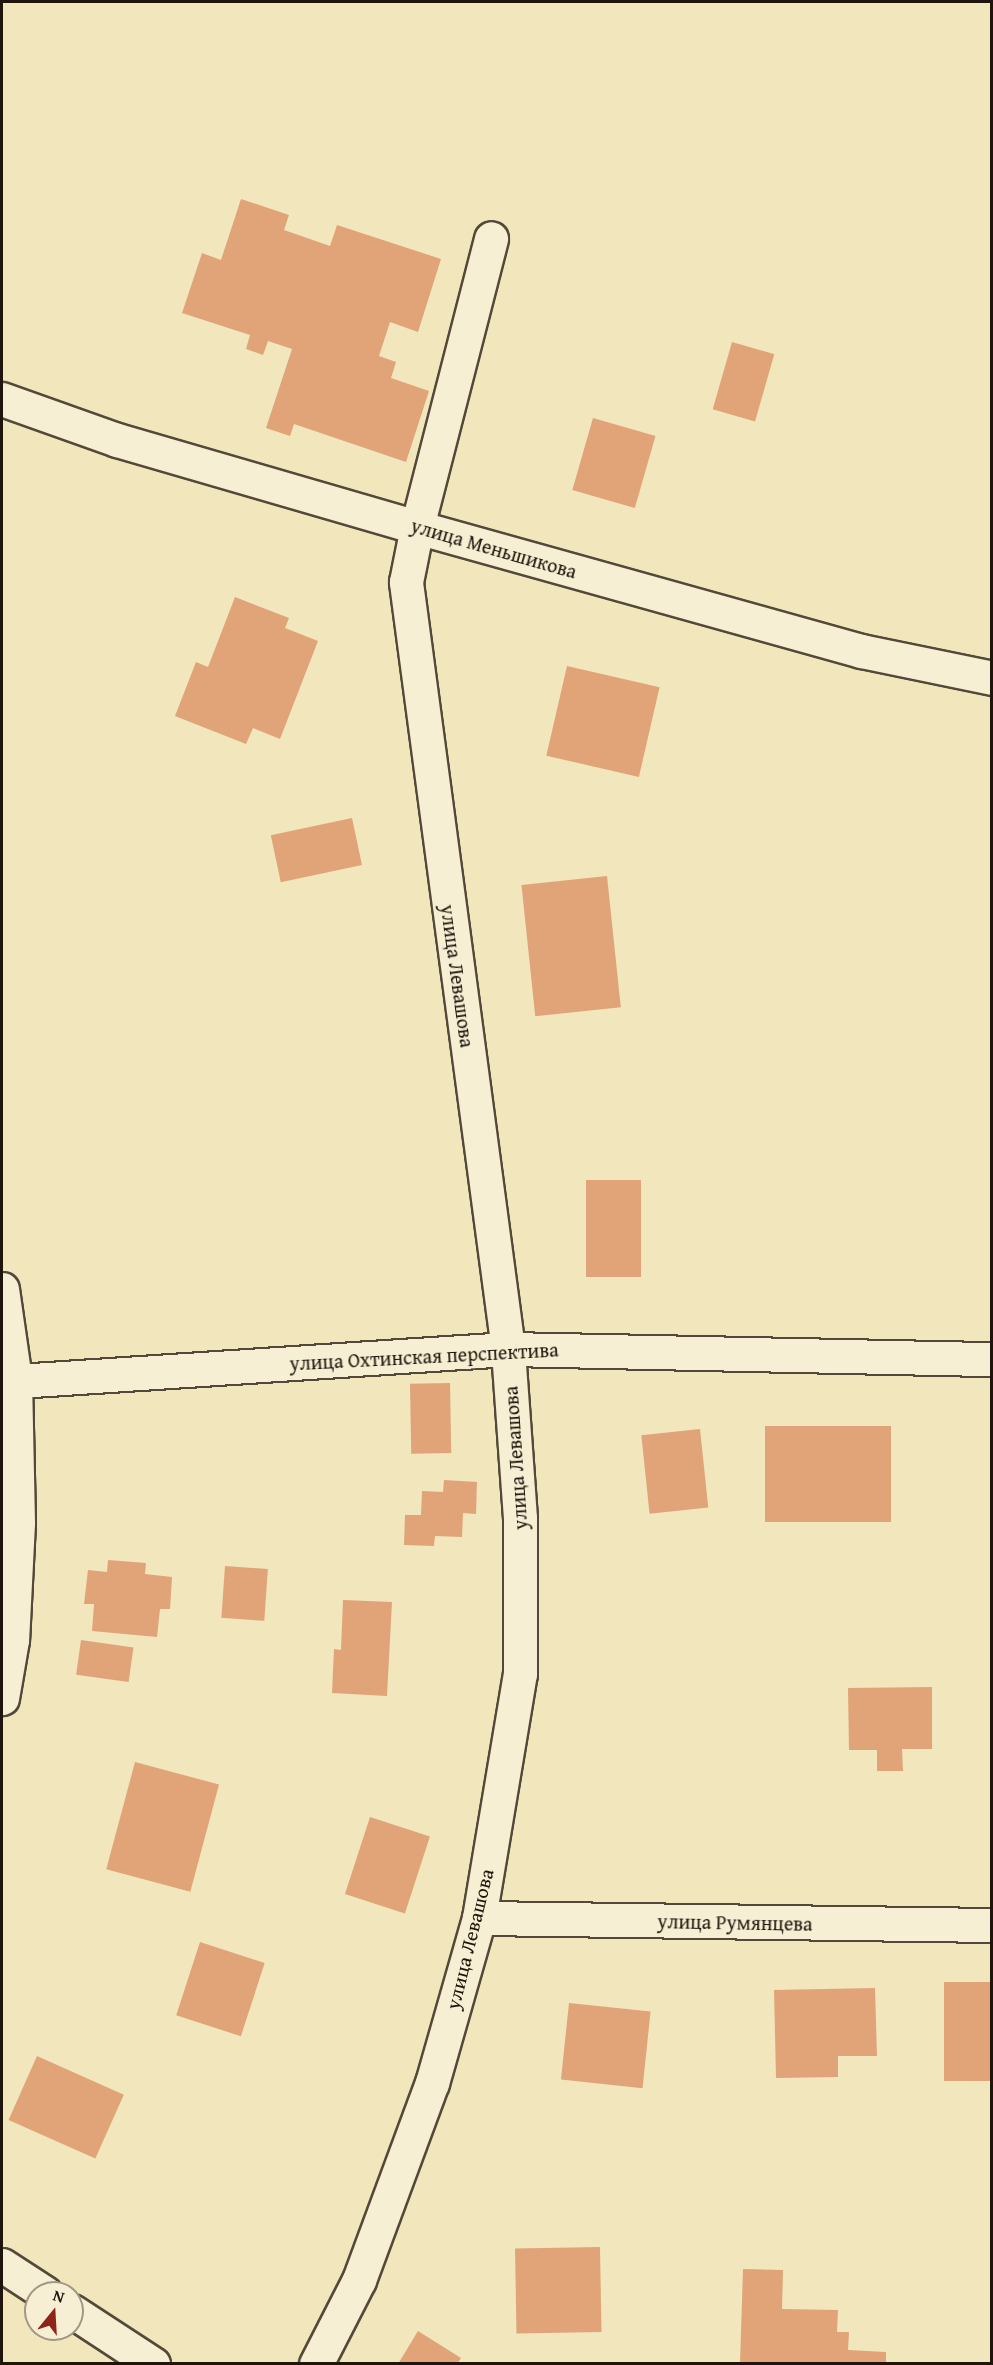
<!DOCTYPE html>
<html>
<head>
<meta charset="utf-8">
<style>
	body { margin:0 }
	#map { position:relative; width:993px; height:2365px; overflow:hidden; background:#f1e6bc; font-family:"Gentium Book Plus",serif }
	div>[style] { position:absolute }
	.building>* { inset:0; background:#e0a478; transform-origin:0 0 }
	.roads { filter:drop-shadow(2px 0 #544939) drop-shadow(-2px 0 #544939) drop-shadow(0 2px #544939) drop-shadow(0 -2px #544939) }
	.minor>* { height:33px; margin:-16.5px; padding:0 16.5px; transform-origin:16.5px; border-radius:16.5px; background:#f6efd3 }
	span { translate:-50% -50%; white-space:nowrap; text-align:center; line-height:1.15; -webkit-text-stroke:4.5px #f6efd3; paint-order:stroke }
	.street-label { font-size:20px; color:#1f150d }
	.frame { position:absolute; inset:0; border:3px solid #1f150d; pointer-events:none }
	.north { position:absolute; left:24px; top:2281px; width:60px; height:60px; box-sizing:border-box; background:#f6efd3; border:2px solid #a09884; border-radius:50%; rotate:18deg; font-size:16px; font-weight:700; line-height:24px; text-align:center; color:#1f150d }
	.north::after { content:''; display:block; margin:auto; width:21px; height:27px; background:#8f2418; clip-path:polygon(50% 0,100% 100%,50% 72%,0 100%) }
</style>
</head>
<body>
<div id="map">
	<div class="building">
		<div style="clip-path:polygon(241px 199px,289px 215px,284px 230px,330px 246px,337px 225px,441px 259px,418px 332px,390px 322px,379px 356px,396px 362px,391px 378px,429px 391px,406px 462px,294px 424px,290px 436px,266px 428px,292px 349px,268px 341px,263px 355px,246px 349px,250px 335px,182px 313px,202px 253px,221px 260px)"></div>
		<div style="left:732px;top:342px;width:44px;height:70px;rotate:16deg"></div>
		<div style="left:593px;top:418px;width:65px;height:75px;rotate:16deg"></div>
		<div style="clip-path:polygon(235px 597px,289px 618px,285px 628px,318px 641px,280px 739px,253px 728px,246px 744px,175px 716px,196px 662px,208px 667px)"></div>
		<div style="left:567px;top:666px;width:95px;height:92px;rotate:13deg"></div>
		<div style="left:352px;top:818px;width:48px;height:83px;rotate:78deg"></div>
		<div style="left:607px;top:876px;width:132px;height:86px;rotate:84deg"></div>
		<div style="left:586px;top:1180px;width:55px;height:97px"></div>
		<div style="left:450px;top:1383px;width:70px;height:40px;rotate:89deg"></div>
		<div style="left:765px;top:1426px;width:126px;height:96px"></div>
		<div style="left:700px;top:1429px;width:79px;height:59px;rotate:84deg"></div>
		<div style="clip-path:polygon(444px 1480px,477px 1482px,476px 1514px,463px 1513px,462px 1537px,435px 1536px,434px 1546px,404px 1545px,405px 1515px,421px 1515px,422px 1491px,443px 1492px)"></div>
		<div style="clip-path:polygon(108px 1560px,146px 1563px,145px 1574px,172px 1577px,170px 1609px,160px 1609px,157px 1637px,92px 1631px,94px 1604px,84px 1604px,88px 1570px,107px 1572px)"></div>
		<div style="left:225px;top:1566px;width:43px;height:52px;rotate:4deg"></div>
		<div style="clip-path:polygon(343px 1600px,392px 1602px,387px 1696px,332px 1693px,334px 1649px,341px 1650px)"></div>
		<div style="left:81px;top:1640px;width:53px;height:35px;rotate:8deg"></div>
		<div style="clip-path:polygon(932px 1687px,932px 1749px,902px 1749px,903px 1771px,877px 1771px,877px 1750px,849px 1750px,848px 1688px)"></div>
		<div style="left:135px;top:1762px;width:87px;height:111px;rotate:15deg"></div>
		<div style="left:370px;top:1817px;width:63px;height:81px;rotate:18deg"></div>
		<div style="left:200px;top:1942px;width:68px;height:77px;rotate:18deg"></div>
		<div style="left:992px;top:1982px;width:99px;height:48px;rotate:90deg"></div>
		<div style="clip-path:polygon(875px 1988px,877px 2056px,838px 2056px,838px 2077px,776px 2078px,774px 1990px)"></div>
		<div style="left:569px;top:2003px;width:82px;height:77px;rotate:6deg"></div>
		<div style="left:37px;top:2056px;width:95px;height:70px;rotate:24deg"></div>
		<div style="left:600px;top:2247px;width:85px;height:85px;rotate:89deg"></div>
		<div style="clip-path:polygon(743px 2269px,783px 2270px,782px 2309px,838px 2310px,837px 2332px,849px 2332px,848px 2350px,886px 2352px,886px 2364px,740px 2364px)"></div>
		<div style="clip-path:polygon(418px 2331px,461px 2358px,457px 2364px,398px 2364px)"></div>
	</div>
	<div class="roads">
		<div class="minor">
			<div style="left:2px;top:399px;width:122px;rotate:19.6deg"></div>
			<div style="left:117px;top:440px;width:312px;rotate:16.2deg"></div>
			<div style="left:417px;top:527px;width:461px;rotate:15.6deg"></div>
			<div style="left:861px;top:651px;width:134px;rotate:11.6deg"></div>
			<div style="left:2px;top:1289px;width:91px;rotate:81.8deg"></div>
			<div style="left:15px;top:1379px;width:144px;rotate:88.8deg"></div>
			<div style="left:18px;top:1523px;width:117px;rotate:92.9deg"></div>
			<div style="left:12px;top:1640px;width:59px;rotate:99.8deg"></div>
			<div style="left:2px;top:1382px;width:507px;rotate:-3.73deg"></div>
			<div style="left:508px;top:1349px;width:484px;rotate:1.2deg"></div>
			<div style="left:479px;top:1918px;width:513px;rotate:0.78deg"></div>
			<div style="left:2px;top:2265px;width:51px;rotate:33.1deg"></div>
			<div style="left:72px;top:2311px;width:97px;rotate:33.2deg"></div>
			<div style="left:316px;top:2364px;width:94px;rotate:-62.9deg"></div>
			<div style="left:359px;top:2280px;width:210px;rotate:-69.7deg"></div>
			<div style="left:432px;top:2083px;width:172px;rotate:-74.1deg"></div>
			<div style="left:479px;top:1918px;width:247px;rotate:-80.5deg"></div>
			<div style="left:520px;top:1674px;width:156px;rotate:-90deg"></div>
			<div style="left:520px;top:1518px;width:169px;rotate:-94.1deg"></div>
			<div style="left:508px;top:1349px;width:774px;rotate:-97.58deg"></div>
			<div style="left:406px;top:582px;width:56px;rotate:-78.7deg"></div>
			<div style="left:417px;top:527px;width:298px;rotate:-75.6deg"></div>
		</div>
	</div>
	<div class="street-label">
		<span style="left:494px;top:548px;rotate:16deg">улица Меньшикова</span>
		<span style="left:458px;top:976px;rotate:82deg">улица Левашова</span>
		<span style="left:424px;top:1356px;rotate:-3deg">улица Охтинская перспектива</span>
		<span style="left:515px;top:1458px;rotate:-94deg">улица Левашова</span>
		<span style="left:735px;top:1922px;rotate:1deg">улица Румянцева</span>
		<span style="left:469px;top:1939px;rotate:-76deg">улица Левашова</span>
	</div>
	<div class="frame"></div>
	<div class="north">N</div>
</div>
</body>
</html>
